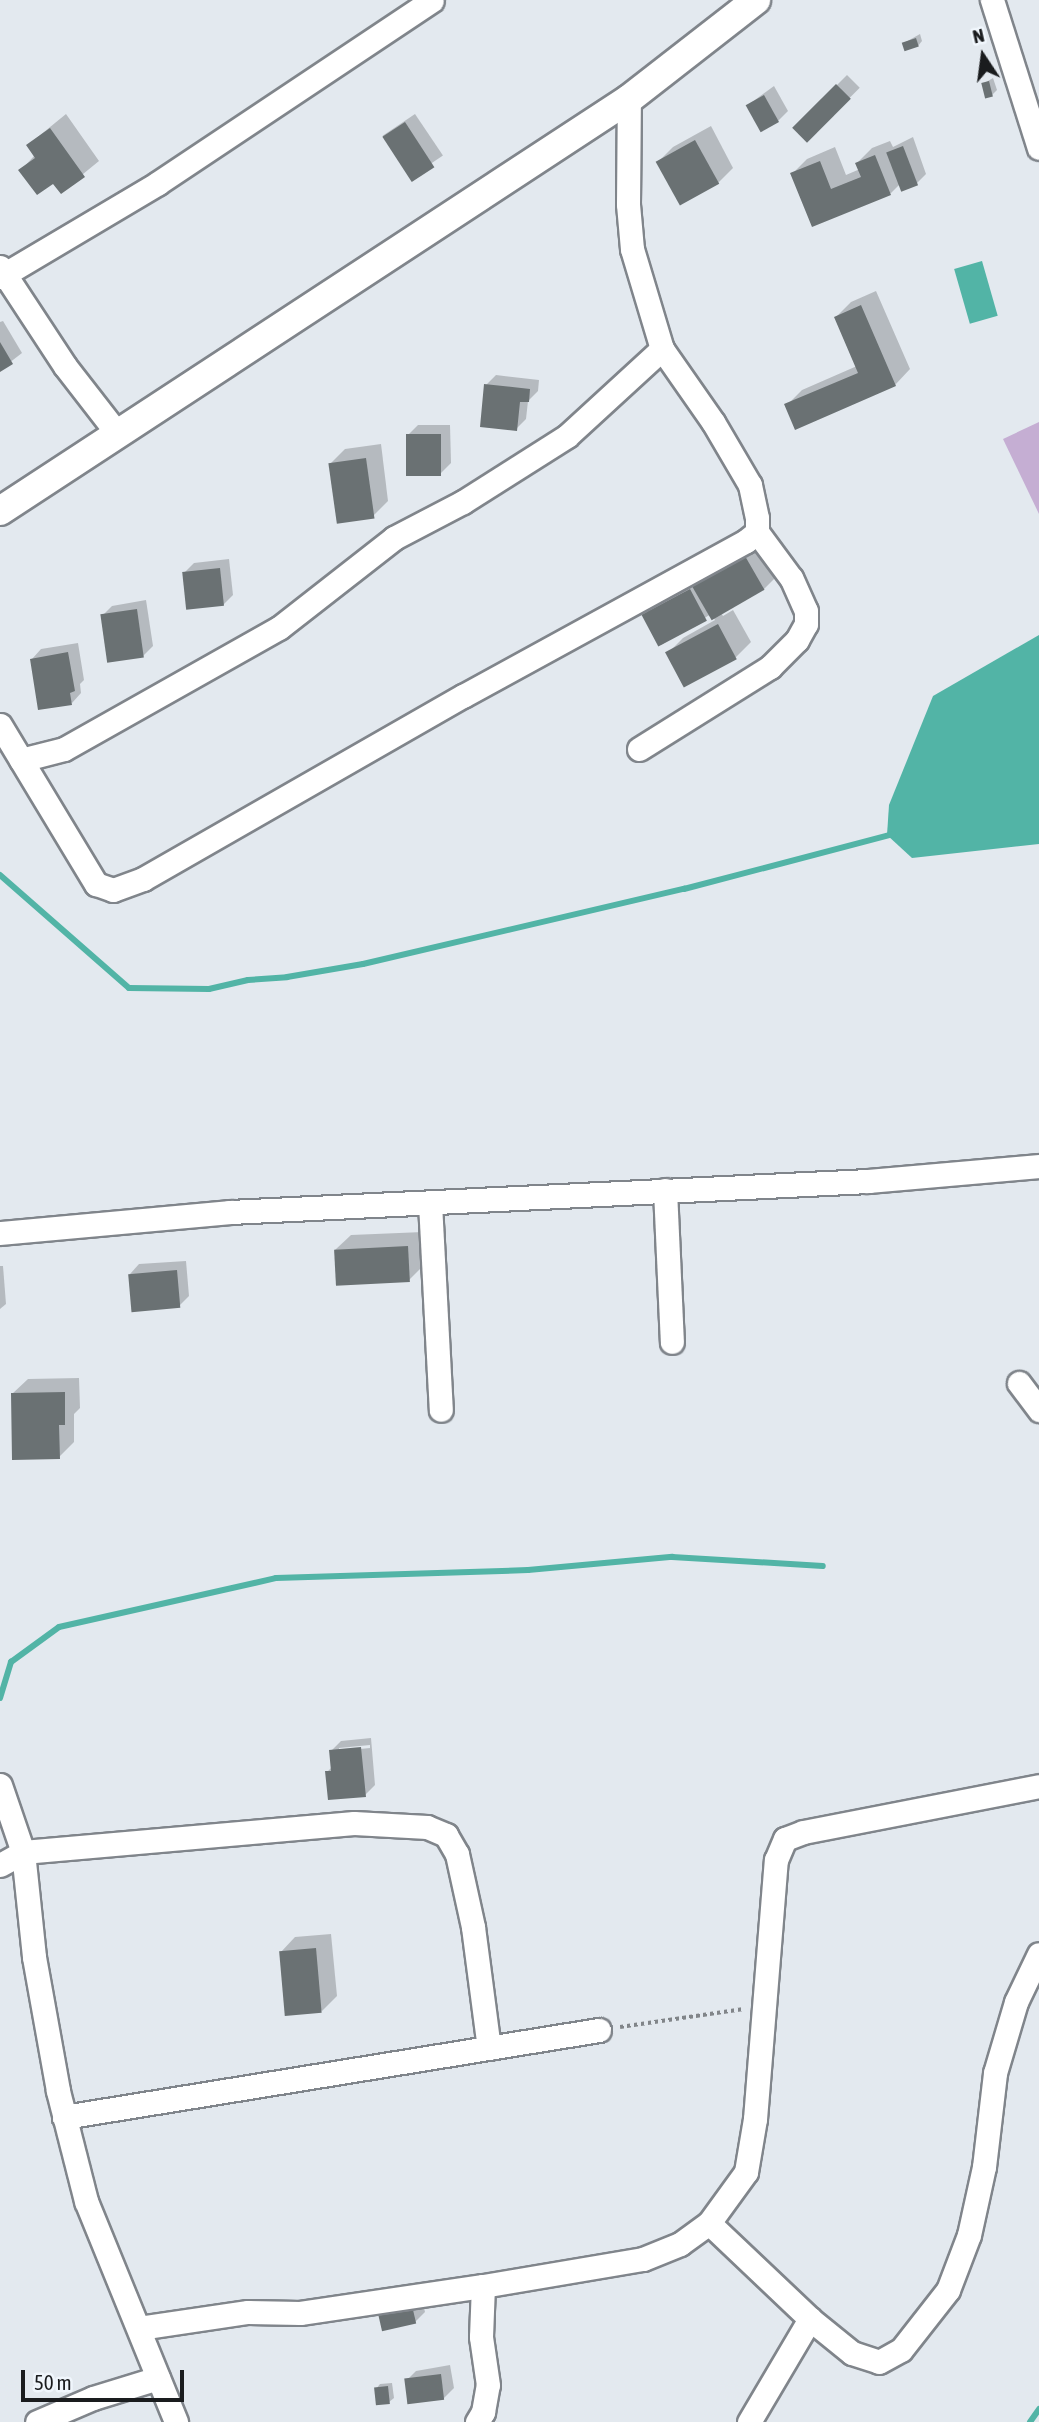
<!DOCTYPE html>
<html>
<head>
<meta charset="utf-8">
<style>
	body { margin:0 }
	#map { position:relative; width:1039px; height:2422px; overflow:hidden; background:#e3e9ef; font-family:"Asap Condensed",sans-serif }
	div>[style] { position:absolute }
	.green>* { inset:0; background:#c5aed3 }
	.water>* { inset:0; background:#52b4a6; transform-origin:0 0 }
	.shadow>* { inset:0; background:#0003; transform-origin:0 0 }
	.stream>* { height:6px; margin:-3px; padding:0 3px; transform-origin:3px; border-radius:3px; background:#52b4a6 }
	.building>* { inset:0; background:#6a7173; transform-origin:0 0 }
	.path>* { height:3.5px; margin-top:-1.75px; transform-origin:0; background:repeating-linear-gradient(90deg,#818589 0 3.5px,transparent 0 7px) }
	.roads { filter:drop-shadow(2px 0 #80858b) drop-shadow(-2px 0 #80858b) drop-shadow(0 2px #80858b) drop-shadow(0 -2px #80858b) }
	.minor>* { height:23px; margin:-11.5px; padding:0 11.5px; transform-origin:11.5px; border-radius:11.5px; background:#fff }
	.major>* { height:28px; margin:-14px; padding:0 14px; transform-origin:14px; border-radius:14px; background:#fff }
	span { translate:-50% -50%; white-space:nowrap; text-align:center; line-height:1.15; -webkit-text-stroke:5px #f0f6fc; paint-order:stroke }
	.north { position:absolute; left:948px; top:21px; width:70px; height:70px; -webkit-text-stroke:5px #f0f6fc; paint-order:stroke; rotate:347deg; font-size:19px; font-weight:700; line-height:28px; text-align:center; color:#1a1c1e }
	.north::after { content:''; display:block; margin:auto; width:24px; height:32px; background:#1a1c1e; clip-path:polygon(50% 0,100% 100%,50% 72%,0 100%) }
	.scale { position:absolute; left:21px; top:2370px; width:163px; height:32px; box-sizing:border-box; border:4px solid #1a1c1e; border-top:0; padding-left:9px; font-size:21px; line-height:24px; white-space:nowrap; color:#1a1c1e; -webkit-text-stroke:5px #f0f6fc; paint-order:stroke }
</style>
</head>
<body>
<div id="map">
	<div class="green">
		<div style="clip-path:polygon(1039px 422px,1039px 514px,1003px 439px)"></div>
	</div>
	<div class="water">
		<div style="left:982px;top:261px;width:57px;height:29px;rotate:74deg"></div>
		<div style="clip-path:polygon(1039px 635px,1039px 844px,912px 858px,887px 835px,889px 805px,933px 696px)"></div>
	</div>
	<div class="shadow">
		<div style="clip-path:polygon(920px 34px,922px 41px,918px 46px,904px 43px)"></div>
		<div style="left:847px;top:75px;width:18px;height:75px;rotate:45deg"></div>
		<div style="clip-path:polygon(993px 78px,997px 90px,992px 95px,983px 84px)"></div>
		<div style="clip-path:polygon(774px 86px,788px 111px,778px 121px,748px 105px)"></div>
		<div style="clip-path:polygon(66px 114px,99px 161px,61px 192px,54px 181px,21px 170px,35px 155px,28px 145px)"></div>
		<div style="left:415px;top:114px;width:50px;height:39px;rotate:56deg"></div>
		<div style="clip-path:polygon(711px 126px,733px 168px,718px 183px,658px 162px,673px 147px)"></div>
		<div style="clip-path:polygon(913px 137px,926px 174px,917px 183px,900px 184px,891px 193px,813px 225px,792px 174px,807px 159px,835px 147px,846px 175px,860px 169px,857px 163px,872px 148px,890px 141px,893px 147px)"></div>
		<div style="clip-path:polygon(876px 291px,910px 369px,895px 385px,787px 405px,802px 390px,857px 366px,836px 317px,851px 302px)"></div>
		<div style="clip-path:polygon(3px 321px,22px 353px,0 370px,0 322px)"></div>
		<div style="clip-path:polygon(496px 375px,539px 380px,538px 391px,528px 401px,526px 419px,516px 429px,486px 385px)"></div>
		<div style="clip-path:polygon(418px 425px,450px 425px,451px 463px,441px 473px,408px 435px)"></div>
		<div style="clip-path:polygon(381px 444px,388px 501px,373px 516px,330px 464px,345px 449px)"></div>
		<div style="clip-path:polygon(761px 543px,779px 574px,764px 589px,721px 613px,723px 616px,733px 610px,751px 642px,736px 657px,668px 653px,683px 638px,715px 620px,711px 614px,661px 645px,644px 615px,654px 606px,701px 582px,710px 572px)"></div>
		<div style="clip-path:polygon(229px 559px,233px 595px,223px 605px,184px 573px,194px 563px)"></div>
		<div style="clip-path:polygon(146px 600px,153px 646px,143px 656px,102px 616px,112px 606px)"></div>
		<div style="clip-path:polygon(78px 643px,84px 680px,80px 684px,81px 693px,72px 703px,32px 659px,41px 649px)"></div>
		<div style="clip-path:polygon(423px 1232px,424px 1265px,409px 1280px,335px 1250px,351px 1235px)"></div>
		<div style="clip-path:polygon(186px 1261px,189px 1296px,179px 1306px,130px 1274px,139px 1264px)"></div>
		<div style="clip-path:polygon(0 1266px,3px 1266px,6px 1304px,0 1309px)"></div>
		<div style="clip-path:polygon(79px 1378px,80px 1408px,74px 1414px,74px 1442px,59px 1457px,12px 1394px,28px 1379px)"></div>
		<div style="clip-path:polygon(evenodd,371px 1738px,375px 1785px,365px 1795px,327px 1772px,332px 1767px,331px 1751px,341px 1741px,371px 1738px,370px 1745px,370px 1748px,339px 1751px,339px 1748px,370px 1745px)"></div>
		<div style="clip-path:polygon(331px 1934px,337px 1996px,322px 2011px,280px 1953px,295px 1937px)"></div>
		<div style="clip-path:polygon(420px 2292px,425px 2312px,415px 2322px,384px 2329px)"></div>
		<div style="clip-path:polygon(450px 2365px,454px 2388px,444px 2398px,406px 2381px,416px 2371px)"></div>
		<div style="clip-path:polygon(392px 2383px,394px 2398px,389px 2402px,376px 2389px,380px 2384px)"></div>
	</div>
	<div class="stream">
		<div style="left:0;top:875px;width:171px;rotate:41.2deg"></div>
		<div style="left:129px;top:988px;width:80px;rotate:0.7deg"></div>
		<div style="left:209px;top:989px;width:40px;rotate:-13deg"></div>
		<div style="left:248px;top:980px;width:39px;rotate:-4deg"></div>
		<div style="left:287px;top:977px;width:77px;rotate:-9.7deg"></div>
		<div style="left:363px;top:964px;width:330px;rotate:-13.2deg"></div>
		<div style="left:684px;top:889px;width:216px;rotate:-14.7deg"></div>
		<div style="left:0;top:1698px;width:38px;rotate:-73deg"></div>
		<div style="left:11px;top:1662px;width:59px;rotate:-36.1deg"></div>
		<div style="left:59px;top:1627px;width:222px;rotate:-12.7deg"></div>
		<div style="left:276px;top:1578px;width:252px;rotate:-1.8deg"></div>
		<div style="left:528px;top:1570px;width:145px;rotate:-5.2deg"></div>
		<div style="left:672px;top:1557px;width:151px;rotate:3.4deg"></div>
		<div style="left:1030px;top:2422px;width:16px;rotate:-55deg"></div>
	</div>
	<div class="building">
		<div style="left:916px;top:38px;width:9px;height:15px;rotate:72deg"></div>
		<div style="left:989px;top:81px;width:16px;height:8px;rotate:76deg"></div>
		<div style="left:836px;top:84px;width:21px;height:62px;rotate:45deg"></div>
		<div style="left:764px;top:95px;width:31px;height:21px;rotate:61deg"></div>
		<div style="left:405px;top:122px;width:54px;height:27px;rotate:57deg"></div>
		<div style="clip-path:polygon(50px 128px,85px 177px,61px 194px,53px 184px,37px 195px,18px 170px,35px 158px,26px 145px)"></div>
		<div style="left:695px;top:140px;width:50px;height:45px;rotate:61deg"></div>
		<div style="left:903px;top:146px;width:42px;height:18px;rotate:69deg"></div>
		<div style="clip-path:polygon(875px 155px,891px 195px,812px 227px,790px 173px,820px 161px,831px 189px,861px 177px,855px 163px)"></div>
		<div style="clip-path:polygon(861px 305px,896px 386px,795px 430px,784px 404px,858px 373px,834px 317px)"></div>
		<div style="clip-path:polygon(0 342px,13px 364px,0 372px)"></div>
		<div style="clip-path:polygon(484px 384px,530px 389px,529px 402px,520px 402px,517px 431px,480px 427px)"></div>
		<div style="left:406px;top:434px;width:35px;height:42px"></div>
		<div style="left:366px;top:458px;width:61px;height:38px;rotate:82deg"></div>
		<div style="left:745px;top:556px;width:39px;height:61px;rotate:60deg"></div>
		<div style="left:220px;top:568px;width:38px;height:38px;rotate:84deg"></div>
		<div style="left:690px;top:589px;width:36px;height:55px;rotate:62deg"></div>
		<div style="left:137px;top:609px;width:49px;height:37px;rotate:82deg"></div>
		<div style="left:718px;top:624px;width:40px;height:60px;rotate:62deg"></div>
		<div style="clip-path:polygon(68px 652px,75px 691px,70px 693px,72px 705px,38px 710px,30px 659px)"></div>
		<div style="left:408px;top:1246px;width:36px;height:74px;rotate:87deg"></div>
		<div style="left:177px;top:1270px;width:38px;height:49px;rotate:85deg"></div>
		<div style="clip-path:polygon(65px 1392px,65px 1425px,59px 1425px,60px 1459px,12px 1460px,11px 1393px)"></div>
		<div style="clip-path:polygon(361px 1747px,366px 1797px,328px 1800px,325px 1771px,331px 1771px,329px 1750px)"></div>
		<div style="left:316px;top:1948px;width:65px;height:37px;rotate:85deg"></div>
		<div style="left:411px;top:2301px;width:23px;height:35px;rotate:77deg"></div>
		<div style="left:441px;top:2374px;width:26px;height:37px;rotate:83deg"></div>
		<div style="left:388px;top:2386px;width:18px;height:14px;rotate:84deg"></div>
	</div>
	<div class="path">
		<div style="left:620px;top:2027px;width:125px;rotate:-8.3deg"></div>
	</div>
	<div class="roads">
		<div class="minor">
			<div style="left:992px;top:0;width:155px;rotate:72.4deg"></div>
			<div style="left:0;top:267px;width:118px;rotate:56.7deg"></div>
			<div style="left:65px;top:366px;width:85px;rotate:52.2deg"></div>
			<div style="left:0;top:277px;width:184px;rotate:-30.7deg"></div>
			<div style="left:158px;top:183px;width:329px;rotate:-33.7deg"></div>
			<div style="left:0;top:725px;width:186px;rotate:58.9deg"></div>
			<div style="left:96px;top:884px;width:18px;rotate:19deg"></div>
			<div style="left:113px;top:890px;width:32px;rotate:-20deg"></div>
			<div style="left:143px;top:879px;width:369px;rotate:-29.8deg"></div>
			<div style="left:463px;top:696px;width:323px;rotate:-28.7deg"></div>
			<div style="left:746px;top:541px;width:14px;rotate:-39deg"></div>
			<div style="left:757px;top:532px;width:14px;rotate:-90deg"></div>
			<div style="left:757px;top:518px;width:34px;rotate:-102deg"></div>
			<div style="left:750px;top:485px;width:73px;rotate:-120.4deg"></div>
			<div style="left:713px;top:422px;width:89px;rotate:-124.9deg"></div>
			<div style="left:662px;top:349px;width:104px;rotate:-106.7deg"></div>
			<div style="left:632px;top:249px;width:45px;rotate:-95.1deg"></div>
			<div style="left:628px;top:204px;width:105px;rotate:-89.5deg"></div>
			<div style="left:639px;top:749px;width:155px;rotate:-32deg"></div>
			<div style="left:770px;top:667px;width:38px;rotate:-45deg"></div>
			<div style="left:797px;top:640px;width:18px;rotate:-61deg"></div>
			<div style="left:806px;top:624px;width:13px;rotate:-90deg"></div>
			<div style="left:806px;top:611px;width:36px;rotate:-114deg"></div>
			<div style="left:791px;top:578px;width:57px;rotate:-126.5deg"></div>
			<div style="left:21px;top:760px;width:44px;rotate:-14.3deg"></div>
			<div style="left:64px;top:749px;width:247px;rotate:-29.4deg"></div>
			<div style="left:279px;top:628px;width:146px;rotate:-38deg"></div>
			<div style="left:394px;top:538px;width:78px;rotate:-27.6deg"></div>
			<div style="left:463px;top:502px;width:123px;rotate:-32.4deg"></div>
			<div style="left:567px;top:436px;width:129px;rotate:-42.5deg"></div>
			<div style="left:665px;top:1190px;width:152px;rotate:87.4deg"></div>
			<div style="left:430px;top:1203px;width:207px;rotate:87deg"></div>
			<div style="left:0;top:1233px;width:231px;rotate:-5.2deg"></div>
			<div style="left:230px;top:1212px;width:639px;rotate:-2.78deg"></div>
			<div style="left:868px;top:1181px;width:172px;rotate:-5deg"></div>
			<div style="left:1019px;top:1383px;width:34px;rotate:53deg"></div>
			<div style="left:0;top:1785px;width:71px;rotate:71.1deg"></div>
			<div style="left:23px;top:1852px;width:106px;rotate:84deg"></div>
			<div style="left:34px;top:1957px;width:136px;rotate:79.8deg"></div>
			<div style="left:58px;top:2091px;width:114px;rotate:75.7deg"></div>
			<div style="left:86px;top:2201px;width:239px;rotate:67.8deg"></div>
			<div style="left:0;top:1865px;width:26px;rotate:-29deg"></div>
			<div style="left:23px;top:1852px;width:332px;rotate:-5deg"></div>
			<div style="left:354px;top:1823px;width:73px;rotate:3.1deg"></div>
			<div style="left:427px;top:1827px;width:21px;rotate:23deg"></div>
			<div style="left:446px;top:1835px;width:22px;rotate:60deg"></div>
			<div style="left:457px;top:1854px;width:75px;rotate:77.6deg"></div>
			<div style="left:473px;top:1927px;width:122px;rotate:82.5deg"></div>
			<div style="left:64px;top:2117px;width:542px;rotate:-9.24deg"></div>
			<div style="left:709px;top:2223px;width:139px;rotate:43.5deg"></div>
			<div style="left:810px;top:2319px;width:54px;rotate:39deg"></div>
			<div style="left:852px;top:2353px;width:28px;rotate:18deg"></div>
			<div style="left:879px;top:2362px;width:25px;rotate:-29deg"></div>
			<div style="left:901px;top:2350px;width:76px;rotate:-51.9deg"></div>
			<div style="left:948px;top:2290px;width:59px;rotate:-69.1deg"></div>
			<div style="left:969px;top:2235px;width:70px;rotate:-77.6deg"></div>
			<div style="left:984px;top:2167px;width:95px;rotate:-83.3deg"></div>
			<div style="left:995px;top:2073px;width:74px;rotate:-73.5deg"></div>
			<div style="left:1016px;top:2002px;width:53px;rotate:-64.4deg"></div>
			<div style="left:139px;top:2328px;width:110px;rotate:-8.4deg"></div>
			<div style="left:248px;top:2312px;width:52px;rotate:1.1deg"></div>
			<div style="left:300px;top:2313px;width:185px;rotate:-8.4deg"></div>
			<div style="left:483px;top:2286px;width:162px;rotate:-9.6deg"></div>
			<div style="left:643px;top:2259px;width:40px;rotate:-22deg"></div>
			<div style="left:680px;top:2244px;width:36px;rotate:-36deg"></div>
			<div style="left:709px;top:2223px;width:63px;rotate:-54deg"></div>
			<div style="left:746px;top:2172px;width:54px;rotate:-80.4deg"></div>
			<div style="left:755px;top:2119px;width:260px;rotate:-85.4deg"></div>
			<div style="left:776px;top:1860px;width:23px;rotate:-67deg"></div>
			<div style="left:785px;top:1839px;width:19px;rotate:-21deg"></div>
			<div style="left:803px;top:1832px;width:240px;rotate:-11deg"></div>
			<div style="left:37px;top:2422px;width:61px;rotate:-23.2deg"></div>
			<div style="left:93px;top:2398px;width:68px;rotate:-17.1deg"></div>
			<div style="left:477px;top:2422px;width:12px;rotate:-59deg"></div>
			<div style="left:483px;top:2412px;width:27px;rotate:-80deg"></div>
			<div style="left:488px;top:2385px;width:49px;rotate:-98.3deg"></div>
			<div style="left:481px;top:2337px;width:51px;rotate:-87.8deg"></div>
			<div style="left:749px;top:2422px;width:120px;rotate:-59.4deg"></div>
		</div>
		<div class="major">
			<div style="left:0;top:511px;width:752px;rotate:-33.23deg"></div>
			<div style="left:629px;top:99px;width:161px;rotate:-37.9deg"></div>
		</div>
	</div>
	<div class="north">N</div>
	<div class="scale">50 m</div>
</div>
</body>
</html>
